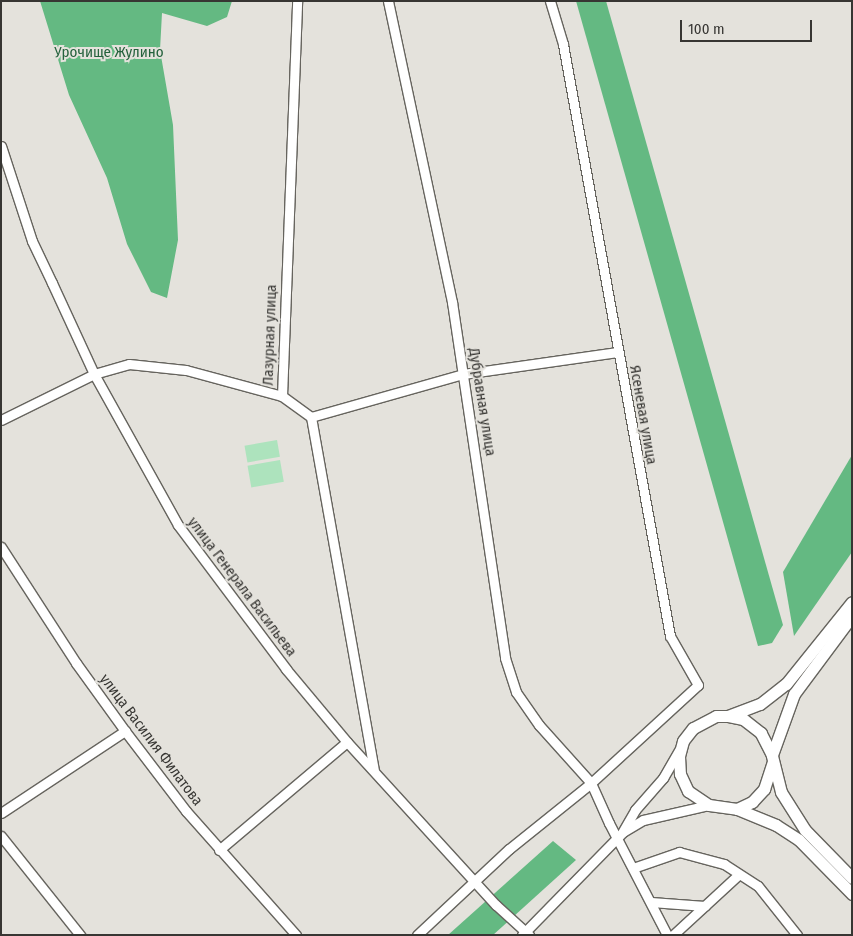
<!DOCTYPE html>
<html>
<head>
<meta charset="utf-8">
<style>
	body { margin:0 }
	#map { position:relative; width:853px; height:936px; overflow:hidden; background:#e4e2dc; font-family:"Fira Sans Condensed",sans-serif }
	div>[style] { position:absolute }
	.green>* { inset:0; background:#ade3bd; transform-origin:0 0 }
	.forest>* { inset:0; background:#64b982 }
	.roads { filter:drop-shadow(1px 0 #66645e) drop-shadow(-1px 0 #66645e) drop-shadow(0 1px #66645e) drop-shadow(0 -1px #66645e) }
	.minor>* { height:9px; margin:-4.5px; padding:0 4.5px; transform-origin:4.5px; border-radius:4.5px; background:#fff }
	.major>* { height:11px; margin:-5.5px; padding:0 5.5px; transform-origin:5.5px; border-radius:5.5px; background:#fff }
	span { translate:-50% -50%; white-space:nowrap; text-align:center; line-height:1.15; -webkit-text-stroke:4px #e4e2dc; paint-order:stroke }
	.park-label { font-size:15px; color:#25623d }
	.street-label { font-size:15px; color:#373633 }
	.frame { position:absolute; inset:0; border:2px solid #373633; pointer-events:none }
	.scale { position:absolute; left:680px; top:20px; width:132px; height:22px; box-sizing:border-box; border:2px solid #373633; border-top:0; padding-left:6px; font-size:15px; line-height:18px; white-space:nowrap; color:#373633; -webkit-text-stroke:4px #e4e2dc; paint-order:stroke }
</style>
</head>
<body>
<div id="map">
	<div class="green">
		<div style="left:277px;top:440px;width:17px;height:33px;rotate:80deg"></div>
		<div style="left:280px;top:460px;width:22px;height:33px;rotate:80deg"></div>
	</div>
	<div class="forest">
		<div style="clip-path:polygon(40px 1px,232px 1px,227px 17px,207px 26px,162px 13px,160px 50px,173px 125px,178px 240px,167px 298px,151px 292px,127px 244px,107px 178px,69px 95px)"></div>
		<div style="clip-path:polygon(576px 1px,606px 1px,783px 625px,772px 643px,758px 646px)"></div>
		<div style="clip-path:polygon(852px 455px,852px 552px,794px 636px,783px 572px)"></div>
		<div style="clip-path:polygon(553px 841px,576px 860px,493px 935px,448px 935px)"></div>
	</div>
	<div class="roads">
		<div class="minor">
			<div style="left:388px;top:1px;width:308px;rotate:78deg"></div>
			<div style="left:452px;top:302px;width:360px;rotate:81.5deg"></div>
			<div style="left:505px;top:658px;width:36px;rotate:72deg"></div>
			<div style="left:516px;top:692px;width:40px;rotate:55.1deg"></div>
			<div style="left:539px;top:725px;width:78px;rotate:48.1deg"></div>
			<div style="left:591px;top:783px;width:44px;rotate:65.8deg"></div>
			<div style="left:609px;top:823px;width:126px;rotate:62.6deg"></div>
			<div style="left:1px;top:146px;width:100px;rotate:71.9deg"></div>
			<div style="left:32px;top:241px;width:47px;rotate:64.5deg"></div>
			<div style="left:52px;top:283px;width:100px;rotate:65.2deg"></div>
			<div style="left:94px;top:374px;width:173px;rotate:60.9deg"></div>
			<div style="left:178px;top:525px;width:180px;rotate:53.1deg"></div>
			<div style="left:286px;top:669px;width:95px;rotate:50.1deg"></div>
			<div style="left:347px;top:742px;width:221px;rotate:47.6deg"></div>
			<div style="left:496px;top:905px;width:45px;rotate:42.3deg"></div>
			<div style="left:282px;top:396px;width:395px;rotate:-87.8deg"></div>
			<div style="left:311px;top:417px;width:158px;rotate:-15.8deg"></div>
			<div style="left:463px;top:374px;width:156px;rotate:-8.1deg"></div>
			<div style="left:1px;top:420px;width:104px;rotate:-26.3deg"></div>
			<div style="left:94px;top:374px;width:36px;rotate:-16deg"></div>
			<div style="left:129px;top:364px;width:57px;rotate:6deg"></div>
			<div style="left:186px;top:370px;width:99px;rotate:15.2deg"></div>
			<div style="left:282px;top:396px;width:36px;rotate:36deg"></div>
			<div style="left:311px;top:417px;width:358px;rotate:79.9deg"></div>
			<div style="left:1px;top:547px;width:138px;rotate:57.1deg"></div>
			<div style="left:76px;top:663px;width:84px;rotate:54.2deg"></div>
			<div style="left:125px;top:731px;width:101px;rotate:52.7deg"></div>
			<div style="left:186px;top:811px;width:166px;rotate:48.4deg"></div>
			<div style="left:1px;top:813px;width:149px;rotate:-33.5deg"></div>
			<div style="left:623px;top:831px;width:24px;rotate:-60deg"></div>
			<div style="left:635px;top:810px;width:43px;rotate:-48.8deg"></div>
			<div style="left:663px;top:778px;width:32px;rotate:-60deg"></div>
			<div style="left:1px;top:836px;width:127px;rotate:51.4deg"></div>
			<div style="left:219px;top:850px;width:167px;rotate:-40.2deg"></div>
			<div style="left:633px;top:868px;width:49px;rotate:-19.2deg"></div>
			<div style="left:679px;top:852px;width:47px;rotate:14.9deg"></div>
			<div style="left:724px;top:864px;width:40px;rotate:32.9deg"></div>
			<div style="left:758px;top:886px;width:63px;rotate:51.5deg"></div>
			<div style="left:651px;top:902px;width:54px;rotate:4.2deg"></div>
			<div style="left:417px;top:935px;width:126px;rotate:-43.1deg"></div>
			<div style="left:509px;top:849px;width:105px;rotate:-38.8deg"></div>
			<div style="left:591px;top:783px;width:145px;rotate:-42.5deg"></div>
			<div style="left:698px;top:685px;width:56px;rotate:-119.7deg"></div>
			<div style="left:670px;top:636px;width:602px;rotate:-100.25deg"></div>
			<div style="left:563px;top:44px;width:45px;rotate:-106.8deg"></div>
			<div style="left:522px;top:935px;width:144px;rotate:-45.6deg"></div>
			<div style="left:623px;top:832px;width:23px;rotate:-31deg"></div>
			<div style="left:643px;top:820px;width:68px;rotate:-12.8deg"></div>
			<div style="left:673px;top:935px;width:88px;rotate:-42.7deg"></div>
		</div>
		<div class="major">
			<div style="left:728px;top:716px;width:34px;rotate:-21deg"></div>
			<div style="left:760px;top:704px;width:33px;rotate:-38deg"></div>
			<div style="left:786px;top:684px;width:105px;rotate:-51.2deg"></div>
			<div style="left:772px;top:755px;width:65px;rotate:-70.2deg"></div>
			<div style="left:794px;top:694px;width:97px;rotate:-53.4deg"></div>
			<div style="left:737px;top:809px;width:17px;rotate:-25deg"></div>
			<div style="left:752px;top:802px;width:18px;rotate:-47deg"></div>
			<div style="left:764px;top:789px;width:28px;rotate:-72deg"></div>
			<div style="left:852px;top:878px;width:67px;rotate:-134.4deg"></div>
			<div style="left:805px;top:830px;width:45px;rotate:-122.3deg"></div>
			<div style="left:781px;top:792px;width:38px;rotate:-104deg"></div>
			<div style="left:772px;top:755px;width:25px;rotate:-117deg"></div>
			<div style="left:761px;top:733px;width:23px;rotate:-142deg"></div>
			<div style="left:743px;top:719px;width:15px;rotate:-169deg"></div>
			<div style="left:728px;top:716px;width:12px;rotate:180deg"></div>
			<div style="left:716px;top:716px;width:26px;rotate:152deg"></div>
			<div style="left:693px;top:728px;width:16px;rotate:128deg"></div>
			<div style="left:683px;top:741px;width:16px;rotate:105deg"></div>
			<div style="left:679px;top:756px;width:18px;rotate:87deg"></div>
			<div style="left:680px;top:774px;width:19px;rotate:65deg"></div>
			<div style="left:688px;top:791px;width:25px;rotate:34deg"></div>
			<div style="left:709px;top:805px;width:28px;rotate:8deg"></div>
			<div style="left:737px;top:809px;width:42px;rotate:22.3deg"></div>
			<div style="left:776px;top:825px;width:27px;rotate:33deg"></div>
			<div style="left:799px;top:840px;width:76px;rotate:45.5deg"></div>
		</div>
	</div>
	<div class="park-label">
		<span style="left:109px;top:53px">Урочище Жулино</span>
	</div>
	<div class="street-label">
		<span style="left:270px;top:335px;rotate:-88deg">Лазурная улица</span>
		<span style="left:482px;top:402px;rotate:81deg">Дубравная улица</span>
		<span style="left:643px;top:415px;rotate:80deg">Ясеневая улица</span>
		<span style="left:242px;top:587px;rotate:53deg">улица Генерала Васильева</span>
		<span style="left:151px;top:740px;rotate:53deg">улица Василия Филатова</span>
	</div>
	<div class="frame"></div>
	<div class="scale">100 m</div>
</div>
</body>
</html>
